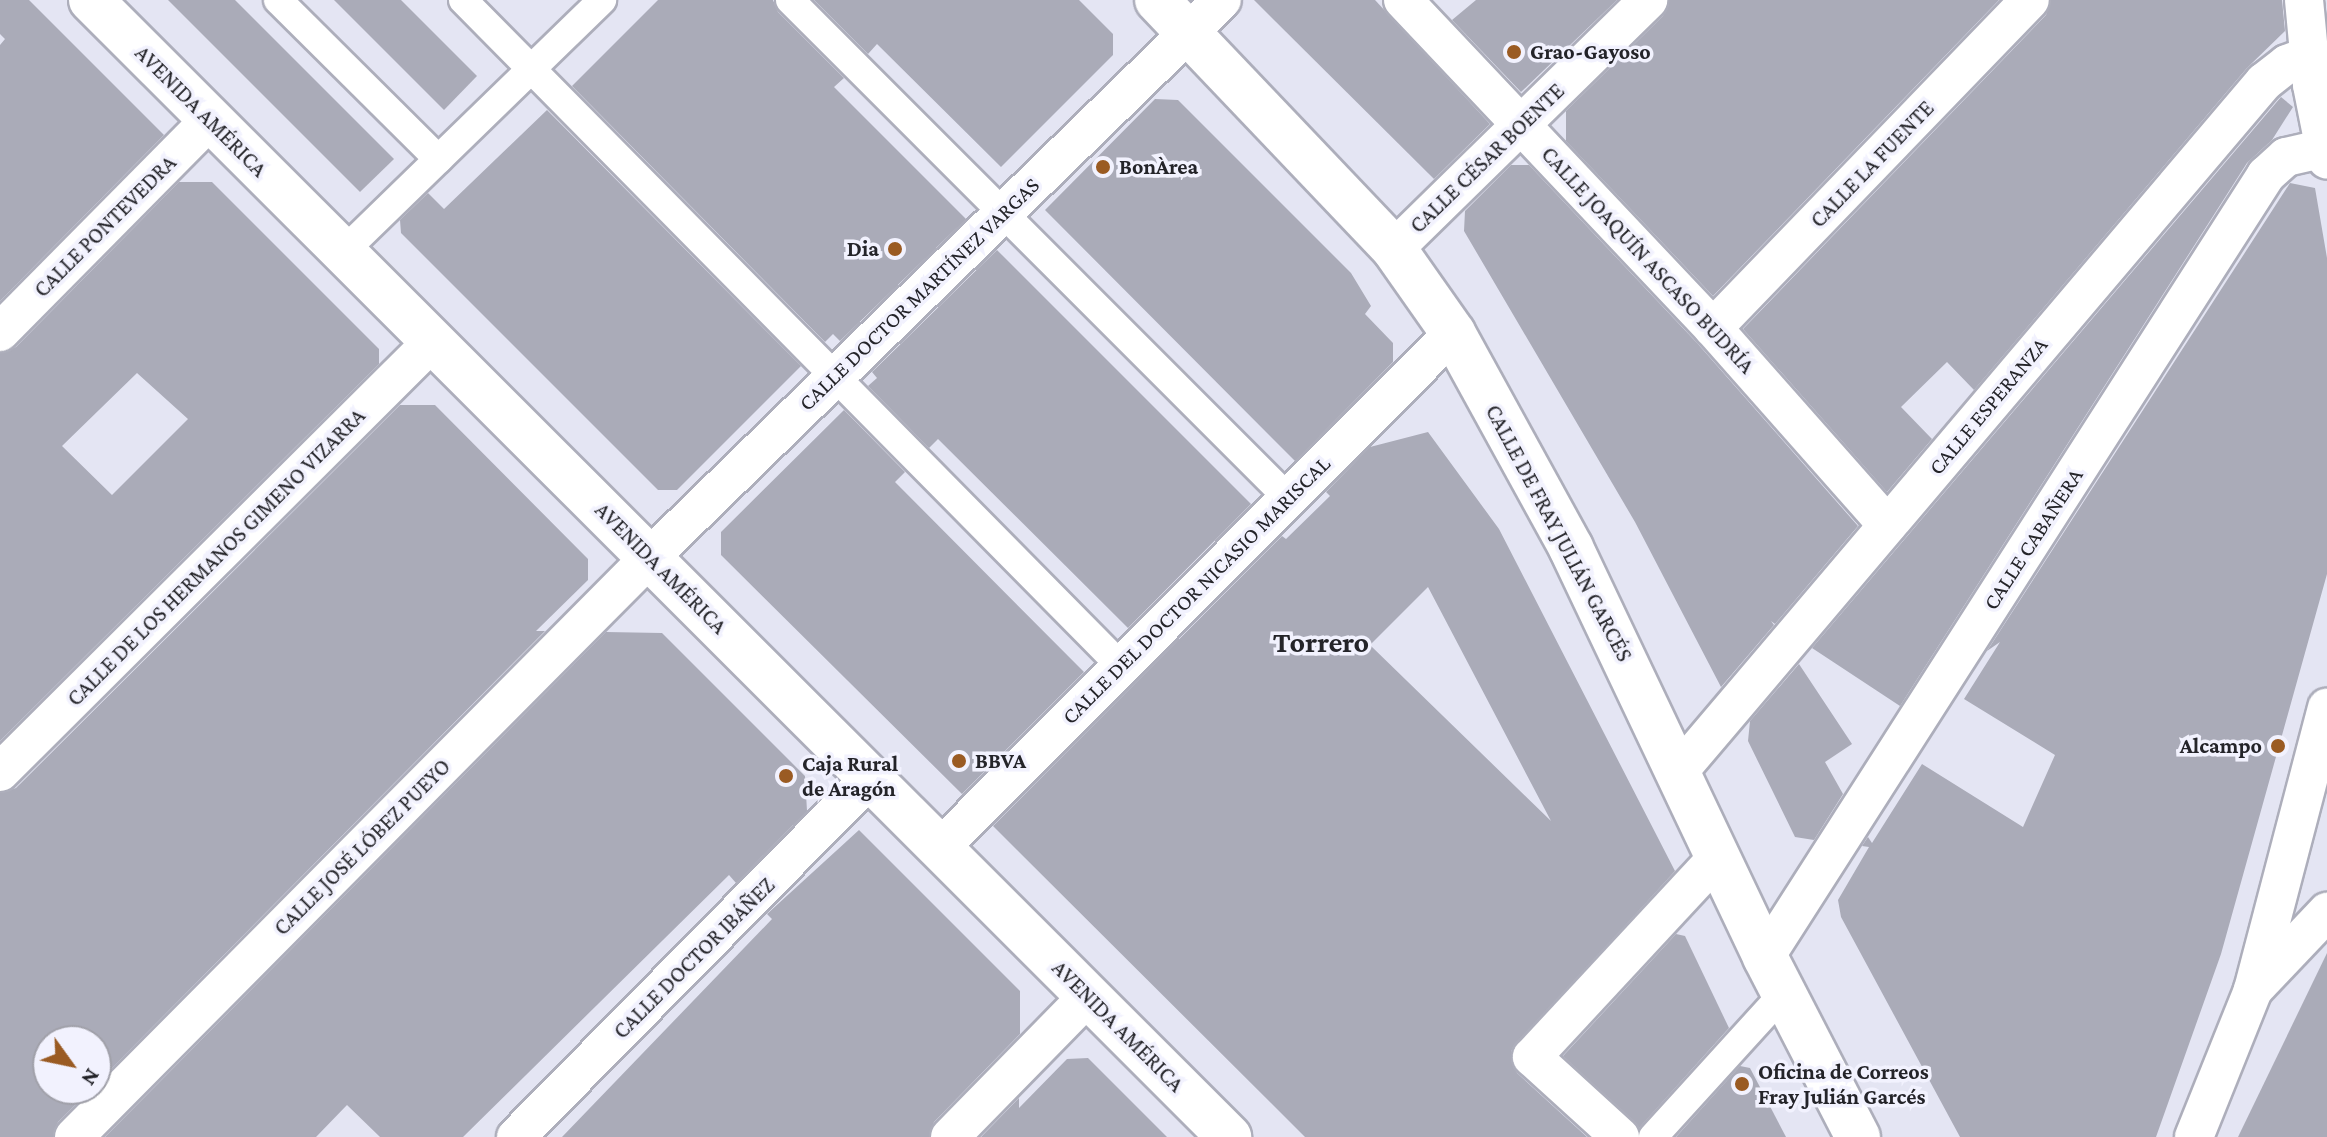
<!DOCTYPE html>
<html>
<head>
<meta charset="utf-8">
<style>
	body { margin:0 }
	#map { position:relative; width:2327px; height:1137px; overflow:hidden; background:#e4e5f3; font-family:"Crimson Pro",serif }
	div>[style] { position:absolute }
	.building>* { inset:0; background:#aaabb8 }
	.roads { filter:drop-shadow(2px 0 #adaebb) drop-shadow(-2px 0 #adaebb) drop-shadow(0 2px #adaebb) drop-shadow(0 -2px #adaebb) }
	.pedestrian>* { height:28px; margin:-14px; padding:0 14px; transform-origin:14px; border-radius:14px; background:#fff }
	.minor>* { height:38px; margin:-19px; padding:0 19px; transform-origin:19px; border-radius:19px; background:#fff }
	.primary>* { height:44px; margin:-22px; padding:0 22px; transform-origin:22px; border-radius:22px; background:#fff }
	.dots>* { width:22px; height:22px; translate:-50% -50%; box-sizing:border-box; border:4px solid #f2f2fe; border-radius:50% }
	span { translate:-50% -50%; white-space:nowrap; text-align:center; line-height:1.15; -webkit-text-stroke:7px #f2f2fe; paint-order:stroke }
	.poi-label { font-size:22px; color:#242429; font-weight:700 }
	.left { translate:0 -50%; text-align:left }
	.right { translate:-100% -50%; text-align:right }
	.street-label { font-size:22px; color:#242429 }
	.district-label { font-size:30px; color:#242429; font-weight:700 }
	.north { position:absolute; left:32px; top:1025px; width:80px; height:80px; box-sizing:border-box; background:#f2f2fe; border:2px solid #a0a0a9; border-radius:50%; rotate:123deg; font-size:22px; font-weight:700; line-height:32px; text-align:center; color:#242429 }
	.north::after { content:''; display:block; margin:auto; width:28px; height:36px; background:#9a5b23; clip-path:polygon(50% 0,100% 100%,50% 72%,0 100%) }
</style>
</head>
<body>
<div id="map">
	<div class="building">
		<div style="clip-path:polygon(0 0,29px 0,164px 135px,0 301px,0 45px,5px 39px,0 34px)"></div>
		<div style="clip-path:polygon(168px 0,235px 0,394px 159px,360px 192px)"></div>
		<div style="clip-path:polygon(334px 0,401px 0,477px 76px,444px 110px)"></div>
		<div style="clip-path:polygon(658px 0,773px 0,778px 12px,844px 78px,834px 87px,966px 219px,840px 341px,833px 334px,825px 342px,572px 86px)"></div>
		<div style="clip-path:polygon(814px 0,1079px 0,1113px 34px,1113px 55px,1001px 167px,877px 44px,868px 54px)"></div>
		<div style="clip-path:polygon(1254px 0,1375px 0,1490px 124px,1434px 179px)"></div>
		<div style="clip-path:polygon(1476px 0,1617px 0,1521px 92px,1452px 20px)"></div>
		<div style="clip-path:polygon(1669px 0,1999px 0,1713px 296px,1566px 141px,1566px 111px,1663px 16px)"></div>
		<div style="clip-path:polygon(2051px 0,2282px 0,2285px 31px,2247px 68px,1974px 390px,1947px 362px,1901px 407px,1932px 439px,1887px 492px,1743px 329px,2046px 15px)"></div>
		<div style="clip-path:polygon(2281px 97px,2293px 107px,2272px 140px,2247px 163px,1900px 706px,1812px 648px)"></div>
		<div style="clip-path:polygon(1155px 99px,1178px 100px,1351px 273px,1371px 306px,1365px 314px,1393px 343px,1393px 362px,1295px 461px,1045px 210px)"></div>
		<div style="clip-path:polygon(547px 110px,801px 366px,677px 490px,658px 490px,401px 233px,400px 220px,428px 193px,444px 209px)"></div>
		<div style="clip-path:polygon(1511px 165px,1529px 165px,1697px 343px,1858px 526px,1775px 624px,1771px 621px,1774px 625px,1721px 687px,1635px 522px,1464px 231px,1465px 211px)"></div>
		<div style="clip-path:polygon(evenodd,179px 182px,212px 182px,379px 349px,379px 364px,0 741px,0 353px,16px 347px,179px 182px,137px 373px,188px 419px,112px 495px,62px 446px,137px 373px)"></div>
		<div style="clip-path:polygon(2290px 183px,2315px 188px,2327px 258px,2327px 574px,2221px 954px,2156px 1137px,1960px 1137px,1841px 917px,1838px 900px,1869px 847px,1862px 846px,1868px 837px,1872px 843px,1922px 764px,2023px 827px,2055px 755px,1964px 699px,2000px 642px,1987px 651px)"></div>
		<div style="clip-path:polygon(997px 250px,1251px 504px,1128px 628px,938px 439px,929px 448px,868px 386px,877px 378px,872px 372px)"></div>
		<div style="clip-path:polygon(400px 405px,435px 405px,588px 559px,588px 580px,536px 631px,545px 631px,96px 1084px,96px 1041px,48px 1041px,48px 1089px,91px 1089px,58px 1122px,53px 1137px,0 1137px,0 793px,16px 788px)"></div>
		<div style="clip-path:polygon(844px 410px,905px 472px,895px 482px,1084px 672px,962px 794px,721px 555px,721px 532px)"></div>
		<div style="clip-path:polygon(evenodd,1428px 432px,1499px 529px,1675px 871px,1511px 1051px,1517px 1073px,1587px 1137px,1305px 1137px,993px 826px,1282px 536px,1286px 539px,1330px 496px,1326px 492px,1370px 447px,1428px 432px,1428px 587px,1551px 821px,1370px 645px,1428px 587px)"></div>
		<div style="clip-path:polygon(606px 632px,662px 633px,805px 776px,807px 811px,736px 883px,729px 875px,463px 1137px,380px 1137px,347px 1105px,316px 1137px,105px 1137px)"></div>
		<div style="clip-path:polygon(1799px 664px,1852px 744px,1825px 762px,1843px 794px,1814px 840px,1795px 837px,1748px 741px,1750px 721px)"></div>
		<div style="clip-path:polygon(859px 830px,1020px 991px,1020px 1034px,934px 1122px,929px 1137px,562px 1137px,772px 919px,767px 914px)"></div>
		<div style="clip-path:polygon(1676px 934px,1685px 936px,1729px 1028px,1639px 1128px,1563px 1056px)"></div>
		<div style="clip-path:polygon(2327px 953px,2327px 1137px,2238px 1137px)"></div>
		<div style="clip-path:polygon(1088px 1058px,1167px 1137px,981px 1137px,1019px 1098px,1019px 1108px,1067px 1059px)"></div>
		<div style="clip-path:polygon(1740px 1066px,1750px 1068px,1786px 1137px,1676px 1137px)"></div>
	</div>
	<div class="roads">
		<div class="pedestrian">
			<div style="left:278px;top:0;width:226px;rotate:44.8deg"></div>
			<div style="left:463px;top:0;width:936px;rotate:45.35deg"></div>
			<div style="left:790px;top:0;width:704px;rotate:45deg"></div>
			<div style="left:342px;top:253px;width:363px;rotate:-44.2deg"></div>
			<div style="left:1653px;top:1137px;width:193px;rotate:-47.7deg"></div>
		</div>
		<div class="minor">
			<div style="left:1403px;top:0;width:451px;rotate:46.6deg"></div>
			<div style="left:1713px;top:328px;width:263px;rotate:48.5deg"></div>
			<div style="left:2304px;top:0;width:85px;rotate:84.6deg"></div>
			<div style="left:2312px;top:85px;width:76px;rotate:78.7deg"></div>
			<div style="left:1394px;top:249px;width:356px;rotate:-44.4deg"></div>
			<div style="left:1713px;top:328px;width:456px;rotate:-46deg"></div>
			<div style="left:0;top:332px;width:298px;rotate:-45.3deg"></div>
			<div style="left:1679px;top:771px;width:904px;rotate:-49.67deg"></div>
			<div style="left:2264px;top:82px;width:29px;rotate:-38deg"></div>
			<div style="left:2287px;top:64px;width:22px;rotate:-21deg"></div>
			<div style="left:0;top:772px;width:610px;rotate:-44.87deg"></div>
			<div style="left:940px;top:848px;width:727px;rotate:-45.11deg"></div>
			<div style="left:1765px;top:957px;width:929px;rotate:-57.35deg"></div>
			<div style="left:2266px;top:175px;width:27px;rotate:-42deg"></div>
			<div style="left:2286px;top:157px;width:37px;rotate:-13deg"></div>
			<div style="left:2253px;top:990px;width:292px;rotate:-75.3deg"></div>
			<div style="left:74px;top:1137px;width:817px;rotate:-45.2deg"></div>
			<div style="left:650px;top:557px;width:798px;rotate:-44.24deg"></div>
			<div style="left:516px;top:1137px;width:504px;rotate:-45.4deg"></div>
			<div style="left:950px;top:1137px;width:197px;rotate:-45.6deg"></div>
			<div style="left:1620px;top:1137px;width:119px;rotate:-137.7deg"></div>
			<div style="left:1532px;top:1057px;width:273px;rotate:-47.1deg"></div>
			<div style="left:2194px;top:1137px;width:158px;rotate:-68.1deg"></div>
			<div style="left:2253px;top:990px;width:108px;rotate:-46.5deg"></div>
		</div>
		<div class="primary">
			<div style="left:91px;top:0;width:1609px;rotate:44.97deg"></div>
			<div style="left:1157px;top:0;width:344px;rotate:46.4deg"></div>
			<div style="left:1394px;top:249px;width:103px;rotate:54.9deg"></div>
			<div style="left:1453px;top:333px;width:245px;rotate:61.2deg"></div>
			<div style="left:1571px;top:548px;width:453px;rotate:64.6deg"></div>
			<div style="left:1765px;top:957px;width:203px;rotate:62.7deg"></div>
		</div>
	</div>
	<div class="dots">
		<div style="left:1514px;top:52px;background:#9a5b23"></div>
		<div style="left:1103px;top:167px;background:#9a5b23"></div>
		<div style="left:895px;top:249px;background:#9a5b23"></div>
		<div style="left:2278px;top:746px;background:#9a5b23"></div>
		<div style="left:959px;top:761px;background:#9a5b23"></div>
		<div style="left:786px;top:776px;background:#9a5b23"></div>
		<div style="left:1742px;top:1084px;background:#9a5b23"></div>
	</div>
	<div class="poi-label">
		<span class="left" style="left:1530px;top:52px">Grao-Gayoso</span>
		<span class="left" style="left:1119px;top:167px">BonÀrea</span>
		<span class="right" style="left:879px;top:249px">Dia</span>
		<span class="right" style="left:2262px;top:746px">Alcampo</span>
		<span class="left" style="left:975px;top:761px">BBVA</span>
		<span class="left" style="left:802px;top:776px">Caja Rural<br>de Aragón</span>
		<span class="left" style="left:1758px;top:1084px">Oficina de Correos<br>Fray Julián Garcés</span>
	</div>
	<div class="street-label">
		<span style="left:201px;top:111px;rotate:45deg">AVENIDA AMÉRICA</span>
		<span style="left:1487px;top:158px;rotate:-44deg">CALLE CÉSAR BOENTE</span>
		<span style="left:1872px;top:164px;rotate:-46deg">CALLE LA FUENTE</span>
		<span style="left:105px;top:226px;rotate:-45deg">CALLE PONTEVEDRA</span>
		<span style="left:1648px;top:260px;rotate:47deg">CALLE JOAQUÍN ASCASO BUDRÍA</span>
		<span style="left:919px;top:294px;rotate:-44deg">CALLE DOCTOR MARTÍNEZ VARGAS</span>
		<span style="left:1988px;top:406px;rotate:-50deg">CALLE ESPERANZA</span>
		<span style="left:1559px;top:533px;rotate:62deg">CALLE DE FRAY JULIÁN GARCÉS</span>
		<span style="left:2033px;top:539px;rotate:-57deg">CALLE CABAÑERA</span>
		<span style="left:216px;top:557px;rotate:-45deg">CALLE DE LOS HERMANOS GIMENO VIZARRA</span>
		<span style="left:661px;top:568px;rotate:45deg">AVENIDA AMÉRICA</span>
		<span style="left:1196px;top:590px;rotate:-45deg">CALLE DEL DOCTOR NICASIO MARISCAL</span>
		<span style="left:362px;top:847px;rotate:-45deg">CALLE JOSÉ LÓBEZ PUEYO</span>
		<span style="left:694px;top:958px;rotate:-45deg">CALLE DOCTOR IBÁÑEZ</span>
		<span style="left:1118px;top:1026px;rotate:45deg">AVENIDA AMÉRICA</span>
	</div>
	<div class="district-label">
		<span style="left:1321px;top:642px">Torrero</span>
	</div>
	<div class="north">N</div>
</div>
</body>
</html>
